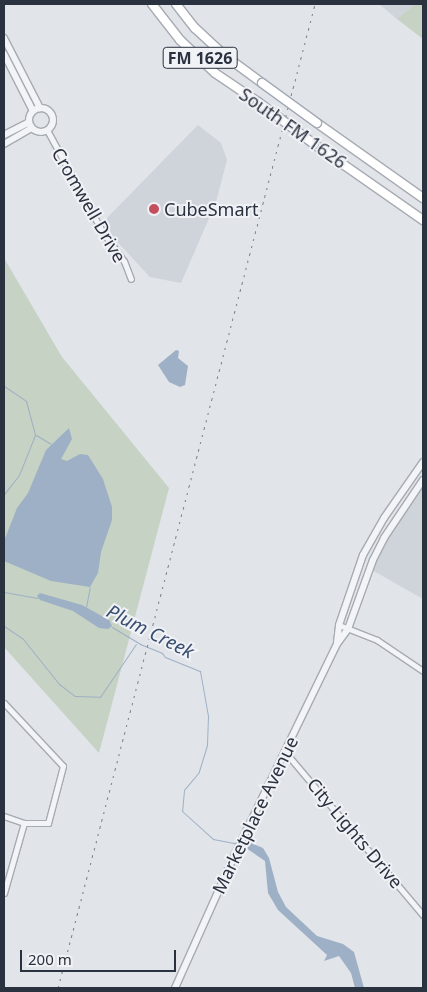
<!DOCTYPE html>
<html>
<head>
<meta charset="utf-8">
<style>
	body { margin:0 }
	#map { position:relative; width:427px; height:992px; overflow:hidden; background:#e1e4e8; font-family:"Noto Sans",sans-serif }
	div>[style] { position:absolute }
	.built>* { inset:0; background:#cfd3da }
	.green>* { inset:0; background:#c6d2c3 }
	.water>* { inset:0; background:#9eb0c6 }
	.stream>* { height:1px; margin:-0.5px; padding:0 0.5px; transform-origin:0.5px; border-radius:0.5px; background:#9eb0c6 }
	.roads { filter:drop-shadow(1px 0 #a6abb2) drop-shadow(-1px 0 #a6abb2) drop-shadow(0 1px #a6abb2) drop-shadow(0 -1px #a6abb2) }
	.minor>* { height:5px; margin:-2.5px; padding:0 2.5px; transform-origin:2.5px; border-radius:2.5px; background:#f3f4f7 }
	.tertiary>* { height:6px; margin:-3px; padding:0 3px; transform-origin:3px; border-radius:3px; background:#f3f4f7 }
	.tertiary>.ring { margin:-3px; padding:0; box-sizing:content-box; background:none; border:6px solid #f3f4f7; border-radius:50% }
	.primary>* { height:8px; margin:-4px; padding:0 4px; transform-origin:4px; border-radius:4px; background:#fff }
	.rail>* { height:1px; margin-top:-0.5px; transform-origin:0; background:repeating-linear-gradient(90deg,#7b8391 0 2.5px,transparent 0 7.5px) }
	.bridges { filter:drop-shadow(1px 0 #a1a8b3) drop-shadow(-1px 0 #a1a8b3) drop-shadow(0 1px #a1a8b3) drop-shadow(0 -1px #a1a8b3) }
	.primary-bridge>* { height:8px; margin:-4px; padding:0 4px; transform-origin:4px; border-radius:4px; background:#fff }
	.dots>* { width:14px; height:14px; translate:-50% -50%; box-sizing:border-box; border:2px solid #f0f2f6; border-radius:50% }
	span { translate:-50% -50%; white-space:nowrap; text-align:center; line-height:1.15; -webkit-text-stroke:4px #f0f2f6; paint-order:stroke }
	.shield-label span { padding:1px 4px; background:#f0f2f6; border:1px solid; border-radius:4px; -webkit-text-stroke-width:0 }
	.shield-label { font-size:16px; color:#2a313f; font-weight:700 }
	.street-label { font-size:18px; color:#2a313f }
	.poi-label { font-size:18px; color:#2a313f }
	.left { translate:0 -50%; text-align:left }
	.water-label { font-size:19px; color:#384e70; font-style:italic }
	.frame { position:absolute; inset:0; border:5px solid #2a313f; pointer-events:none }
	.scale { position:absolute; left:20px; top:950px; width:156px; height:22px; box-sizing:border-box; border:2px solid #2a313f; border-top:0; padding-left:6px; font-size:15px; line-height:18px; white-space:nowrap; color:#2a313f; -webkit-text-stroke:4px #f0f2f6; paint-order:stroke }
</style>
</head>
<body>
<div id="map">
	<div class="built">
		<div style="clip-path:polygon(379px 4px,415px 4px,397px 19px)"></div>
		<div style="clip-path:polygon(198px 125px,221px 143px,227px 160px,216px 202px,181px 283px,150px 277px,112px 236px,104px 221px)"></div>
		<div style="clip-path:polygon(423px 487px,423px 599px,372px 570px,392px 531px)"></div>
	</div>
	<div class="green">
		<div style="clip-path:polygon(415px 4px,423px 4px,423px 39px,397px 19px)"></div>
		<div style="clip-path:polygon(4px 258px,62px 357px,169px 488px,99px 753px,4px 647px)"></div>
	</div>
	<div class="water">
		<div style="clip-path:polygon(176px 350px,179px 351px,178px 358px,188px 366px,185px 385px,180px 387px,169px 382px,158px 365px)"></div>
		<div style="clip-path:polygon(69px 428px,72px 439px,61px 459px,67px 461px,80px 454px,88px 455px,103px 479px,112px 507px,112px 520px,101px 552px,98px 573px,90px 587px,51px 581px,4px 561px,4px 541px,17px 508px,28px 493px,46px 450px)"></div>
		<div style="clip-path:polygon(40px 593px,82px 605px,109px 620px,112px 626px,108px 629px,99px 628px,73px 611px,40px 600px,37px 596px)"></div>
		<div style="clip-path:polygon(249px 842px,263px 848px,269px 858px,278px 892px,286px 907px,317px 936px,343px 944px,354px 952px,364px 988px,355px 988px,351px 973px,339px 956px,324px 961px,327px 955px,278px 910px,268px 893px,265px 861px,246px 848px)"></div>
	</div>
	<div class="stream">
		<div style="left:4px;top:386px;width:27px;rotate:34deg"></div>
		<div style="left:26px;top:401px;width:35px;rotate:75deg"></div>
		<div style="left:35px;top:435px;width:43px;rotate:111.8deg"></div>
		<div style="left:19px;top:475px;width:24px;rotate:128deg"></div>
		<div style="left:36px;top:435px;width:17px;rotate:31deg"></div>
		<div style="left:4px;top:592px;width:34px;rotate:10deg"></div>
		<div style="left:86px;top:607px;width:20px;rotate:-79deg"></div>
		<div style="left:4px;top:626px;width:23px;rotate:34deg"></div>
		<div style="left:23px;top:639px;width:58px;rotate:51.3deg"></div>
		<div style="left:59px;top:684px;width:20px;rotate:37deg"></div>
		<div style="left:75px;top:696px;width:25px;rotate:2deg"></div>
		<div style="left:100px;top:697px;width:64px;rotate:-55.8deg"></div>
		<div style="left:112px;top:627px;width:33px;rotate:31deg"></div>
		<div style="left:140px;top:644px;width:24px;rotate:22deg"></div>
		<div style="left:162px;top:653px;width:5px;rotate:53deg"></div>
		<div style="left:165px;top:657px;width:38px;rotate:22deg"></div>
		<div style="left:200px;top:671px;width:46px;rotate:79.9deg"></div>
		<div style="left:208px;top:716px;width:29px;rotate:92deg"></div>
		<div style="left:207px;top:745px;width:28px;rotate:107deg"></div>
		<div style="left:199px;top:772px;width:23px;rotate:130deg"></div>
		<div style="left:184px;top:790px;width:21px;rotate:95deg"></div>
		<div style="left:182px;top:811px;width:42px;rotate:42.1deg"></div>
		<div style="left:213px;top:839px;width:25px;rotate:11deg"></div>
	</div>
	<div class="roads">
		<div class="minor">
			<div style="left:47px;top:130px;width:115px;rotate:61.4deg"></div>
			<div style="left:102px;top:231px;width:37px;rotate:54deg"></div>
			<div style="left:124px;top:261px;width:19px;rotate:69deg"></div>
			<div style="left:339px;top:625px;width:41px;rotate:21.5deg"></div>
			<div style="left:377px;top:640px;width:55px;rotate:34deg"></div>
			<div style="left:4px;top:703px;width:86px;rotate:46.9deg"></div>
			<div style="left:63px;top:766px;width:59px;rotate:104.7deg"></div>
			<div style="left:48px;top:823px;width:24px;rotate:180deg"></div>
			<div style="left:24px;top:823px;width:21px;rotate:-161deg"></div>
			<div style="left:286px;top:753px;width:212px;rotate:49.8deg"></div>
			<div style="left:4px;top:893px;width:73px;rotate:-74.1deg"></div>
		</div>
		<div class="tertiary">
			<div style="left:4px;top:38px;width:79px;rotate:62.8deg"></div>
			<div style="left:4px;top:54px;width:64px;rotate:63deg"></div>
			<div class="ring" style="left:29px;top:108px;width:18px;height:18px"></div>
			<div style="left:4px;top:135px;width:28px;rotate:-27deg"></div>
			<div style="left:4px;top:144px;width:32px;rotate:-30deg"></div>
			<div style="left:337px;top:642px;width:17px;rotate:-83deg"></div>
			<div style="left:339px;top:625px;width:74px;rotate:-71.1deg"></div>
			<div style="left:363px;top:555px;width:43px;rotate:-60.4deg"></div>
			<div style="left:384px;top:518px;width:68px;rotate:-55.1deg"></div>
			<div style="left:175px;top:988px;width:145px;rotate:-65.9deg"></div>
			<div style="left:234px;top:856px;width:236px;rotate:-64.1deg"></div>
			<div style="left:337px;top:644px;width:19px;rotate:-54deg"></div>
			<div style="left:348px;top:629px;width:73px;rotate:-70.1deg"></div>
			<div style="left:373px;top:560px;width:25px;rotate:-63deg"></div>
			<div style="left:384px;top:538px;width:70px;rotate:-56.1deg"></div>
		</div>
		<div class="primary">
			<div style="left:152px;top:4px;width:46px;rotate:52.1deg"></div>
			<div style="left:180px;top:40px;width:48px;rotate:43.3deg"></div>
			<div style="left:215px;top:73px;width:52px;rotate:34deg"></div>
			<div style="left:176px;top:4px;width:31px;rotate:52deg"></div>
			<div style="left:195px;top:28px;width:40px;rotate:43deg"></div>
			<div style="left:224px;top:55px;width:47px;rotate:36.4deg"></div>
			<div style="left:317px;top:123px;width:130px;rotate:35.3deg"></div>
			<div style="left:314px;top:144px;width:133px;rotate:34.9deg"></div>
		</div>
	</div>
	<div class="rail">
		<div style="left:58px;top:988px;width:1017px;rotate:-75.36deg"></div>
	</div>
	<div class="bridges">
		<div class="primary-bridge">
			<div style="left:262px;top:83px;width:68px;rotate:36deg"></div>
			<div style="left:258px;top:102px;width:70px;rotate:36.9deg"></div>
		</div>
	</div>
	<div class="dots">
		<div style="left:154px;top:209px;background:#c44f5c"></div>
	</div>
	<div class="shield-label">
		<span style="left:200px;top:58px">FM 1626</span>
	</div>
	<div class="street-label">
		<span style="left:293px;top:128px;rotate:35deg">South FM 1626</span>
		<span style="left:89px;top:205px;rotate:60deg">Cromwell Drive</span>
		<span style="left:255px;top:815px;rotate:-64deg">Marketplace Avenue</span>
		<span style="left:355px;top:833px;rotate:50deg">City Lights Drive</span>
	</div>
	<div class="poi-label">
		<span class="left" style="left:164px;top:209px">CubeSmart</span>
	</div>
	<div class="water-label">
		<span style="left:150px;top:632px;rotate:27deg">Plum Creek</span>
	</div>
	<div class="frame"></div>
	<div class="scale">200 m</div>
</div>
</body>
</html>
